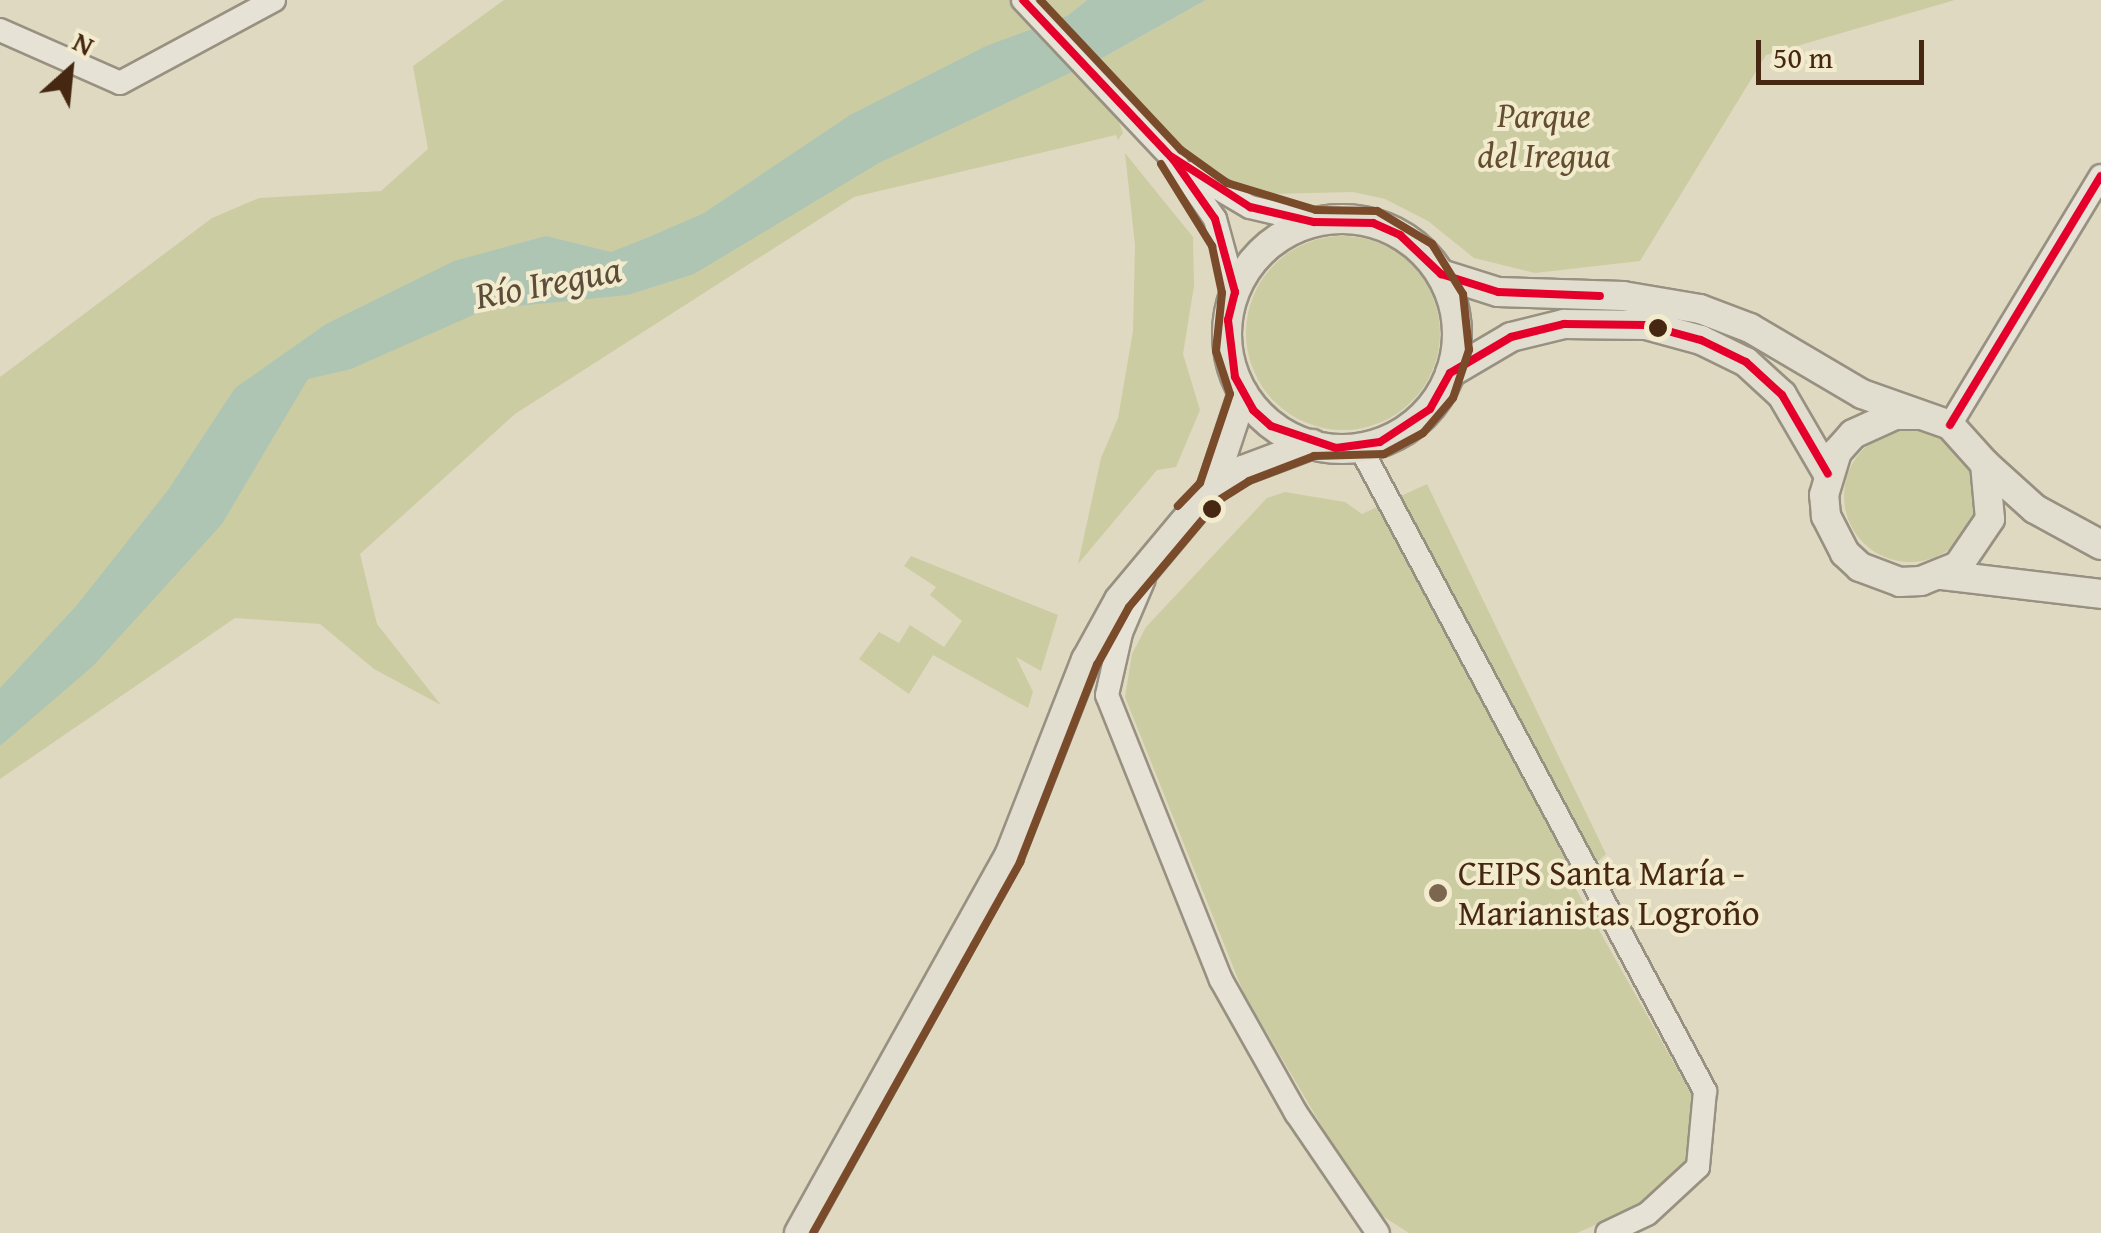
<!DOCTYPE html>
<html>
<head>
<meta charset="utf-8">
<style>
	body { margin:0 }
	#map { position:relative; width:2101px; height:1233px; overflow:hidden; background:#dfd9c1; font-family:"Gentium Book Plus",serif }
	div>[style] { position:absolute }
	.green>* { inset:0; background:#cccca3 }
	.round { border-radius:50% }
	.water>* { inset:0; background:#aec5b3 }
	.roads { filter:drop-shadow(2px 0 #989081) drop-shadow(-2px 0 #989081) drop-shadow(0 2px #989081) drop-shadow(0 -2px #989081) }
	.minor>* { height:22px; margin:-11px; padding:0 11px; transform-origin:11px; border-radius:11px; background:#e6e2d6 }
	.major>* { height:28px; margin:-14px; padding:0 14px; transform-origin:14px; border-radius:14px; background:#e2decf }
	.major>.ring { margin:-14px; padding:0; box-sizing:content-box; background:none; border:28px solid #e2decf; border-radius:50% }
	.bus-1>* { height:8px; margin:-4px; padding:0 4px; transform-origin:4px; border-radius:4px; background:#e4002b }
	.bus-2>* { height:8px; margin:-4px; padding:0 4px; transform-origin:4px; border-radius:4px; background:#7a4b2a }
	.dots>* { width:28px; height:28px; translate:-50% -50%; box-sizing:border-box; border:5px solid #f3ebce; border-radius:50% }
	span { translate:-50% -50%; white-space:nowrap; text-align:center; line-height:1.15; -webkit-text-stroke:8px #f3ebce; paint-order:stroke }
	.park-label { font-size:35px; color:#644e30; font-style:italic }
	.poi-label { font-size:35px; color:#462812 }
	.left { translate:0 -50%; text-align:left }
	.water-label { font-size:38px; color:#5b4d39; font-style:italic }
	.north { position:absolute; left:20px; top:20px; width:100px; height:100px; -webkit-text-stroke:8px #f3ebce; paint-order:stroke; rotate:27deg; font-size:28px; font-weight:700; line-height:40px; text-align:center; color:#462812 }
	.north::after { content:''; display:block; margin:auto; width:35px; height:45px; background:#462812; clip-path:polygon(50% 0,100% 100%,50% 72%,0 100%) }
	.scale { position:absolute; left:1756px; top:40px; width:168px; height:45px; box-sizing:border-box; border:5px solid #462812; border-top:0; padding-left:12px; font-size:30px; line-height:35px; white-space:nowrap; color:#462812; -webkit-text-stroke:8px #f3ebce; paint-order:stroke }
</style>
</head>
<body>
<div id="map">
	<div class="green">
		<div style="clip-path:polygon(504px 0,1087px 0,1067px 16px,1106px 56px,1206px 0,1955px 0,1766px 55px,1640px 261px,1535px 273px,1474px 258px,1428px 221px,1385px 199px,1353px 192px,1266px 194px,1228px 181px,1196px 158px,1178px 177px,1117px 116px,1123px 133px,1118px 140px,1116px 135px,854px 197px,515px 414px,360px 554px,377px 624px,441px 705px,374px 669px,320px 624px,235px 618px,0 779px,0 377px,212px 218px,259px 198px,381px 191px,428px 149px,413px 66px)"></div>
		<div style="clip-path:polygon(1125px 153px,1193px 237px,1194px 286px,1183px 354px,1200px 410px,1176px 467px,1157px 470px,1078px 564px,1101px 458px,1118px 418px,1133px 331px,1135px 245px)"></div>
		<div class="round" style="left:1246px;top:236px;width:194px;height:194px"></div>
		<div class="round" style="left:1844px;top:430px;width:132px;height:132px"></div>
		<div style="clip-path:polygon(1427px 484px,1606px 854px,1573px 884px,1692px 1095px,1687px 1159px,1674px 1183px,1656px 1198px,1577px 1233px,1409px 1233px,1370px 1208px,1244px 994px,1125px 697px,1132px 654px,1146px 627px,1267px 498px,1285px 492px,1345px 502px,1362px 514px)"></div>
		<div style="clip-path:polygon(911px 556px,1058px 615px,1041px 671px,1016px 657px,1033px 692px,1028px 708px,933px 655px,909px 694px,859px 659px,879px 632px,899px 643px,910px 625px,944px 647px,962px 621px,930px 595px,936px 587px,904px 566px)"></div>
	</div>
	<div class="water">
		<div style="clip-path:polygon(1087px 0,1206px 0,1106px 56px,879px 163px,694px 274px,628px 295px,487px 309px,351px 369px,308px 379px,222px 524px,93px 666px,0 746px,0 688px,77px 605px,168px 490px,235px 388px,326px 324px,454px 261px,546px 236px,611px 252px,649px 237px,704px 213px,850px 115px,986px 46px,1067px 16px)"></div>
	</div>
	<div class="roads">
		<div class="minor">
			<div style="left:1023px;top:0;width:219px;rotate:46.7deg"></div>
			<div style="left:1173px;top:159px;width:73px;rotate:55deg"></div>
			<div style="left:1215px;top:219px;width:76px;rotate:74.7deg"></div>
			<div style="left:0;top:30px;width:131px;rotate:23.8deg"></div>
			<div style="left:120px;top:83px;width:175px;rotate:-28.3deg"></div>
			<div style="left:1192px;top:173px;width:67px;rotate:30.4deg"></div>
			<div style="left:1250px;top:207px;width:66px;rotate:13.2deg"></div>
			<div style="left:1950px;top:425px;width:291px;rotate:-58.8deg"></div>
			<div style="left:1360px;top:447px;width:731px;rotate:61.82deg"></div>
			<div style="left:1705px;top:1091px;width:76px;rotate:95.3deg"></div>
			<div style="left:1698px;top:1167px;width:69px;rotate:137.3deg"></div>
			<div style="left:1647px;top:1214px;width:44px;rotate:154.6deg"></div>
			<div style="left:1144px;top:579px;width:59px;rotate:113.1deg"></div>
			<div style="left:1121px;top:633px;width:64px;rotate:102.7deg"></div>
			<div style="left:1107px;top:695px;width:307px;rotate:68.2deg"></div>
			<div style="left:1221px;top:980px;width:153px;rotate:60.6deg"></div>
			<div style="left:1296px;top:1113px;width:145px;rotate:55.7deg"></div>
		</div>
		<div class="major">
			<div class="ring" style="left:1227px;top:219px;width:202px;height:202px"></div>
			<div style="left:1441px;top:274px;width:60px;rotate:17.5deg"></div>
			<div style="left:1498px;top:292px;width:125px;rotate:1.8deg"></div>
			<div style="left:1623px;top:296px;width:78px;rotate:9.6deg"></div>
			<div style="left:1700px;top:309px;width:53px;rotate:20.8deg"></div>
			<div style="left:1750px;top:328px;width:130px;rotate:30.5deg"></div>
			<div style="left:1862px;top:394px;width:93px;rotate:19.4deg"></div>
			<div style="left:1950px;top:425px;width:52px;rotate:48.1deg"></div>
			<div style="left:1985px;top:464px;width:55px;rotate:84.8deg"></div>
			<div style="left:1990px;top:519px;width:57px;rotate:124.2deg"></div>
			<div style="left:1958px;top:566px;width:40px;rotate:158deg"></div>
			<div style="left:1921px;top:581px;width:21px;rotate:177deg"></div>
			<div style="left:1900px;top:582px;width:43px;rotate:-159.4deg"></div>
			<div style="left:1860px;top:567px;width:21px;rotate:-137deg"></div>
			<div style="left:1845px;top:553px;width:42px;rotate:-117.2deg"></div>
			<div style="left:1826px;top:516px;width:21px;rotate:-95deg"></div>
			<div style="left:1824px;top:495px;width:45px;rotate:-73.2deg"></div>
			<div style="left:1837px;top:452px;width:24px;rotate:-48deg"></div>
			<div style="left:1853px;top:434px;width:46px;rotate:-24.3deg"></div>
			<div style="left:1895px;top:415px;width:24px"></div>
			<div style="left:1450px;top:373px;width:71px;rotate:-30.5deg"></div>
			<div style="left:1511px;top:337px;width:55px;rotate:-13.8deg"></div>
			<div style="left:1564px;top:324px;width:82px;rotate:0.7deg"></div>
			<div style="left:1646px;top:325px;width:57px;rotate:15.3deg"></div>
			<div style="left:1701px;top:340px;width:50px;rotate:26.1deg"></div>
			<div style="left:1746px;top:362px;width:49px;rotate:42.5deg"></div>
			<div style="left:1782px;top:395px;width:91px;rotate:59.8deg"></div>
			<div style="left:1985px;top:464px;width:67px;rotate:42deg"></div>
			<div style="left:2035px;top:509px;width:75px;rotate:28.6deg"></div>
			<div style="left:1211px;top:490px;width:102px;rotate:-71.7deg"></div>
			<div style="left:1942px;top:575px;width:160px;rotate:6.8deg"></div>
			<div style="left:799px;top:1233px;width:432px;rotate:-60.9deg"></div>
			<div style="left:1009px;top:856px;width:211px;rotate:-68.6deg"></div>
			<div style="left:1086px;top:660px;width:68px;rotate:-61.2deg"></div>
			<div style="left:1119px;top:600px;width:143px;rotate:-50.1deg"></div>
			<div style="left:1211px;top:490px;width:38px;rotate:-32deg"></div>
			<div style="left:1243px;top:470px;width:74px;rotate:-20.6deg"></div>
		</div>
	</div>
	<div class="bus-1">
		<div style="left:1023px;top:0;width:219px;rotate:46.7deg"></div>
		<div style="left:1173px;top:159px;width:73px;rotate:55deg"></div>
		<div style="left:1215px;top:219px;width:76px;rotate:74.7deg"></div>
		<div style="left:1235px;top:292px;width:29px;rotate:104deg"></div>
		<div style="left:1228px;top:320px;width:57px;rotate:83deg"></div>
		<div style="left:1235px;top:377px;width:38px;rotate:61deg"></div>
		<div style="left:1253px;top:410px;width:24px;rotate:42deg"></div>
		<div style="left:1271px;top:426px;width:69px;rotate:18.7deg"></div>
		<div style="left:1336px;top:448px;width:44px;rotate:-7.8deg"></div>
		<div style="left:1380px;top:442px;width:60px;rotate:-33.4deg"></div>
		<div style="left:1430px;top:409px;width:41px;rotate:-60.9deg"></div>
		<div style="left:1450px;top:373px;width:71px;rotate:-30.5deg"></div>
		<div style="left:1511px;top:337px;width:55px;rotate:-13.8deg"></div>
		<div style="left:1564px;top:324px;width:82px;rotate:0.7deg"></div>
		<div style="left:1646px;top:325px;width:57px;rotate:15.3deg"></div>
		<div style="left:1701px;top:340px;width:50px;rotate:26.1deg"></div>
		<div style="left:1746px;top:362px;width:49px;rotate:42.5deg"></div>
		<div style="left:1782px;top:395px;width:91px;rotate:59.8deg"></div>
		<div style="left:1172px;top:157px;width:93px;rotate:32.7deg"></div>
		<div style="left:1250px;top:207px;width:66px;rotate:13.2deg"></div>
		<div style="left:1314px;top:222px;width:59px;rotate:1deg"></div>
		<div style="left:1373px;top:223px;width:30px;rotate:24deg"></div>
		<div style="left:1400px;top:235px;width:57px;rotate:43.6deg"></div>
		<div style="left:1441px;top:274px;width:60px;rotate:17.5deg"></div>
		<div style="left:1498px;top:292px;width:102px;rotate:2.2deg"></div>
		<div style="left:1950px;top:425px;width:291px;rotate:-58.8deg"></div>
	</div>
	<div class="bus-2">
		<div style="left:1161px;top:164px;width:97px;rotate:58.1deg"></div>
		<div style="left:1212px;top:246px;width:48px;rotate:78deg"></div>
		<div style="left:1222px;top:293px;width:58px;rotate:95.9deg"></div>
		<div style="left:1216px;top:351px;width:45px;rotate:72deg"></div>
		<div style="left:1230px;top:394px;width:94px;rotate:108.6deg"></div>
		<div style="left:1200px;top:483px;width:32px;rotate:134deg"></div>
		<div style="left:813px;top:1233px;width:425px;rotate:-60.8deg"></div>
		<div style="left:1020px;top:862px;width:212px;rotate:-68.7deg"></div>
		<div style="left:1097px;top:665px;width:66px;rotate:-61.1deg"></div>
		<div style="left:1129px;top:607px;width:140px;rotate:-49.9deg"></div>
		<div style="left:1219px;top:500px;width:36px;rotate:-32deg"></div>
		<div style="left:1249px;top:481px;width:70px;rotate:-21deg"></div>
		<div style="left:1314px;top:456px;width:70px;rotate:-1.6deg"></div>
		<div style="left:1384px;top:454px;width:44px;rotate:-28.3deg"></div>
		<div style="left:1423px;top:433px;width:46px;rotate:-49.4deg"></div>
		<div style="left:1453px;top:398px;width:51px;rotate:-71.6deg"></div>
		<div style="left:1469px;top:350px;width:56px;rotate:-96.1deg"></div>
		<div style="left:1463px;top:294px;width:59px;rotate:-121.8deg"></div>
		<div style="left:1432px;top:244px;width:64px;rotate:-149deg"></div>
		<div style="left:1377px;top:211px;width:61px;rotate:-179.1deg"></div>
		<div style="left:1316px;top:210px;width:93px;rotate:-163.1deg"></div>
		<div style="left:1227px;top:183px;width:57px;rotate:-144.3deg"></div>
		<div style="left:1181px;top:150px;width:206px;rotate:-133.2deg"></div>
	</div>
	<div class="dots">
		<div style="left:1658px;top:328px;background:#462812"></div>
		<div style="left:1212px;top:509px;background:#462812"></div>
		<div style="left:1438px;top:893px;background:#7c664f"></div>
	</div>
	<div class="park-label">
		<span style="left:1544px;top:135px">Parque<br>del Iregua</span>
	</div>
	<div class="poi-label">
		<span class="left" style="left:1458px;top:893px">CEIPS Santa María -<br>Marianistas Logroño</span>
	</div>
	<div class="water-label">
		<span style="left:548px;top:282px;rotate:-11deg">Río Iregua</span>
	</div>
	<div class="north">N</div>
	<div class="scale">50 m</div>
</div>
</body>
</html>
